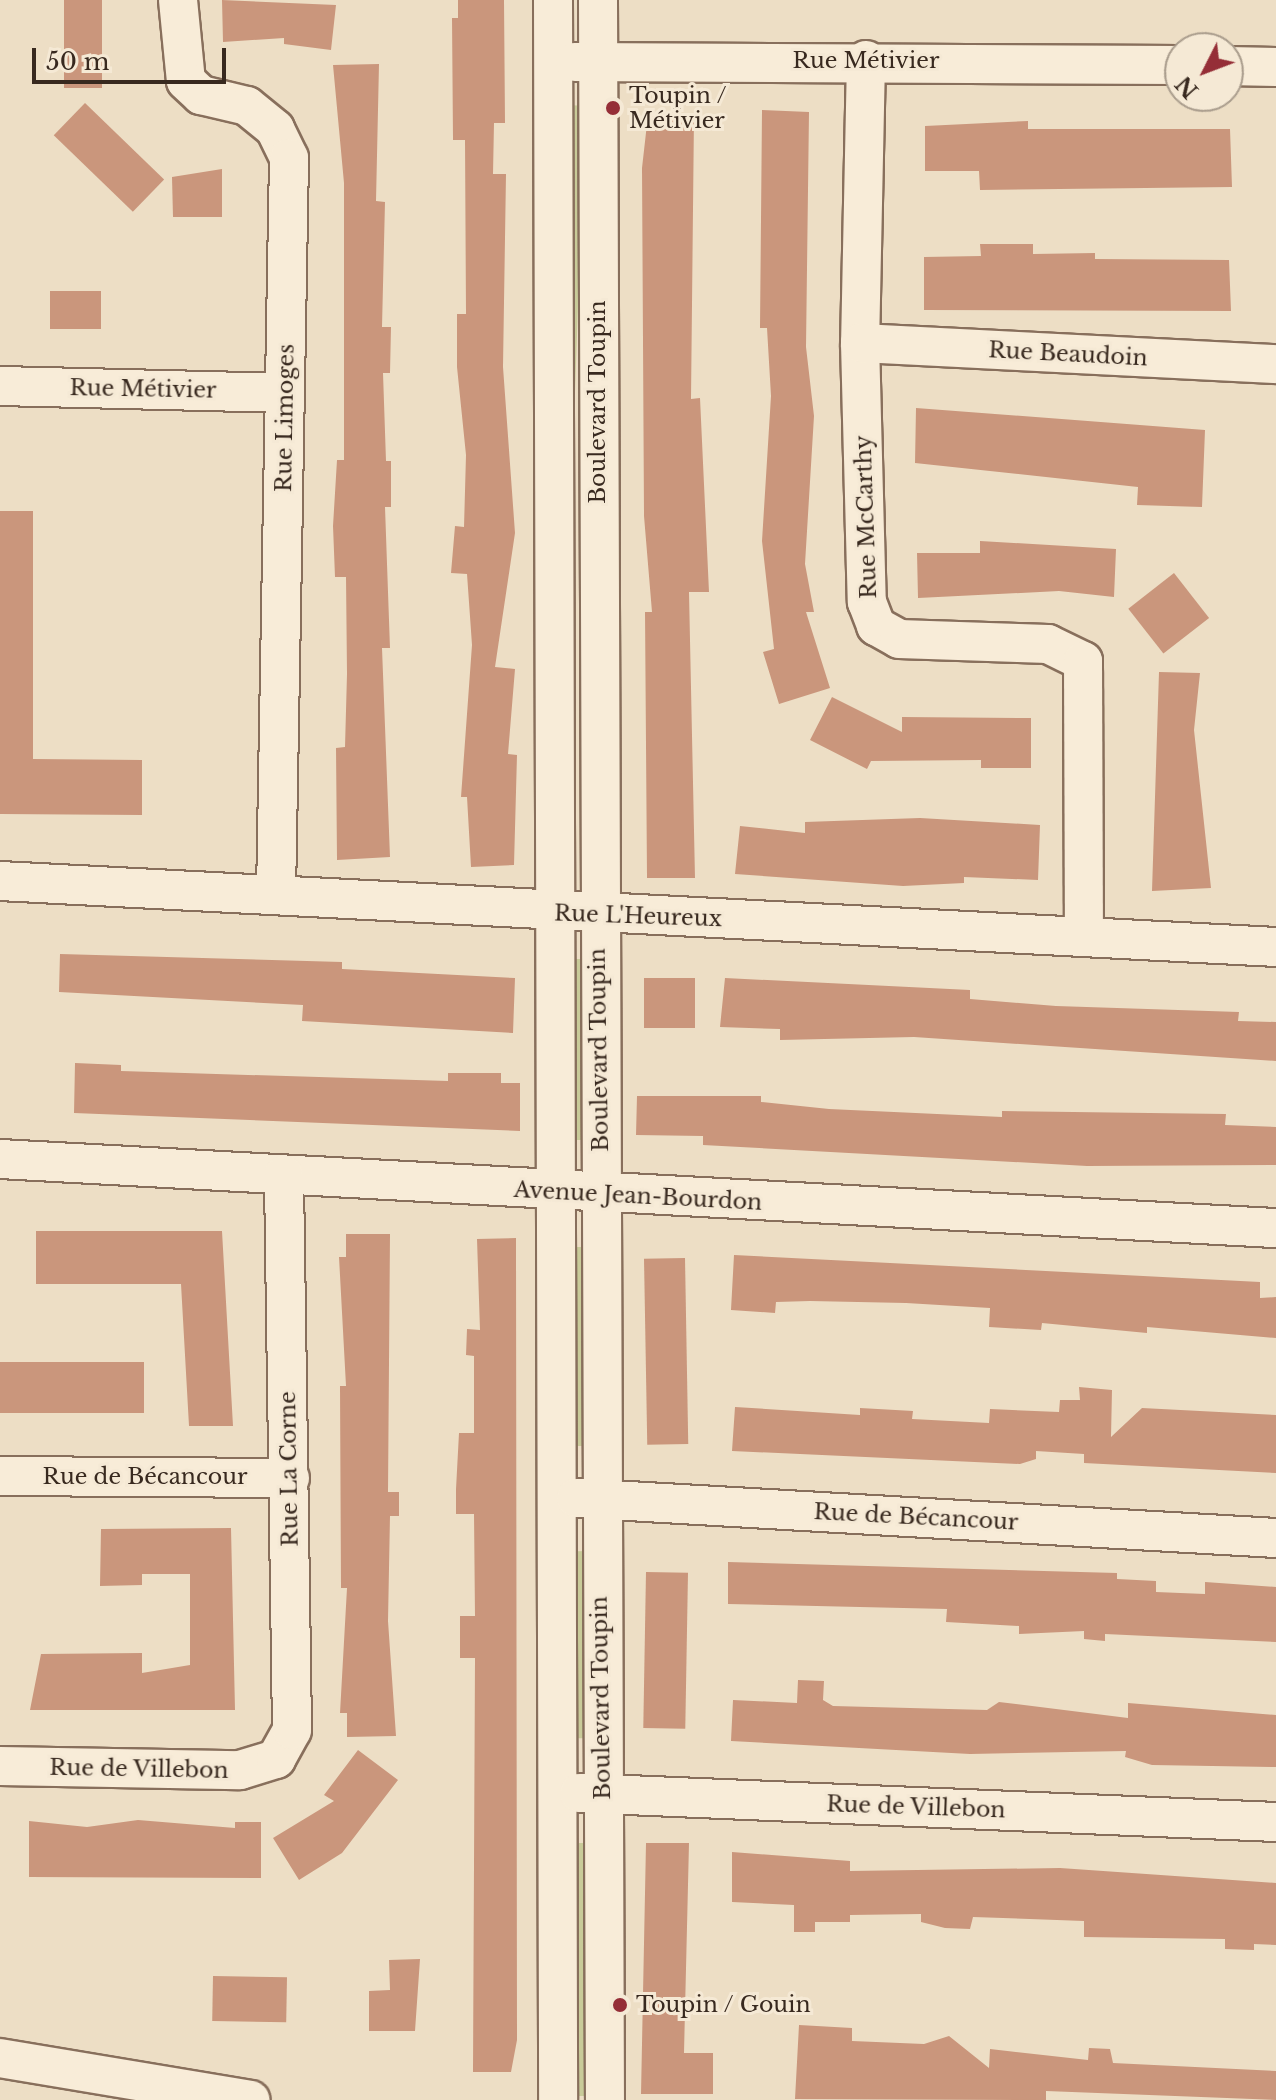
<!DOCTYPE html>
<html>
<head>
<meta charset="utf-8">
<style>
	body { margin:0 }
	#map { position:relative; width:1276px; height:2100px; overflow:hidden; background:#eddec5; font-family:"Libre Baskerville",serif }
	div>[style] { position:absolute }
	.green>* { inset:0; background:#c9cb99; transform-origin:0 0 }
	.building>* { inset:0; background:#ca967c; transform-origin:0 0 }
	.roads { filter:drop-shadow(2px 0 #886f5c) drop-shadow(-2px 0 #886f5c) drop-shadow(0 2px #886f5c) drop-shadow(0 -2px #886f5c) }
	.minor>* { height:38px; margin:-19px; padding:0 19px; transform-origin:19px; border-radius:19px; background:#f8ecd8 }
	.dots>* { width:22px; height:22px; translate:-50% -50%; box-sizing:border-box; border:4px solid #f5e9d5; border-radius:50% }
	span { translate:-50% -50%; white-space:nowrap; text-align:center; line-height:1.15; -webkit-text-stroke:6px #f5e9d5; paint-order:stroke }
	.street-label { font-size:22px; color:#38291f }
	.poi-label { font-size:22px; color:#38291f }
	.left { translate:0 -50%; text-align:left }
	.north { position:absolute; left:1164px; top:32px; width:80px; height:80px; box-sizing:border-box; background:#f5e9d5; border:2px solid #a99c8c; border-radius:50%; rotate:228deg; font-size:22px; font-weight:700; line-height:32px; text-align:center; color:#38291f }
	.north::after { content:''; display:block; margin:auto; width:28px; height:36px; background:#952e37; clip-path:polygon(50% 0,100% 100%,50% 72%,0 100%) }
	.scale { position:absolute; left:32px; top:48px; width:194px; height:36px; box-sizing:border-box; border:4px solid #38291f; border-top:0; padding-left:10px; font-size:24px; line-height:28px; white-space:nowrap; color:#38291f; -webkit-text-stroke:6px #f5e9d5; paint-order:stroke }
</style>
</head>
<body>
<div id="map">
	<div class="green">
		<div style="left:562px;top:105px;width:23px;height:759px;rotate:2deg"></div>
		<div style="left:588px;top:959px;width:181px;height:24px;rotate:90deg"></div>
		<div style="left:589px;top:1247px;width:199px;height:23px;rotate:90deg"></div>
		<div style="left:589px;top:1551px;width:187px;height:24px;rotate:89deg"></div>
		<div style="left:567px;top:1843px;width:23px;height:253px"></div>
	</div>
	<div class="building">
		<div style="left:64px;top:0;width:38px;height:88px"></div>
		<div style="clip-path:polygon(222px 0,336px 5px,331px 50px,284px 44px,284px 38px,223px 42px)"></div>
		<div style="clip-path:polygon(458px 0,504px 0,505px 123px,494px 123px,493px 174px,506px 174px,503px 367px,515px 533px,495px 667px,515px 669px,508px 754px,517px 755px,514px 865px,471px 867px,467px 797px,461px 797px,472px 645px,467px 574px,451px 573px,455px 526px,464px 527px,466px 455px,457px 367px,457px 314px,466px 314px,465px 140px,453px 140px,452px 18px,458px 18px)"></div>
		<div style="clip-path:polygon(379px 64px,376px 201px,385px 202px,382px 327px,391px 327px,390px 373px,383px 373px,386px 461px,391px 461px,391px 507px,385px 507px,390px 648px,382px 648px,390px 857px,337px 860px,336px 748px,345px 747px,347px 674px,346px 577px,335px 577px,333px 526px,337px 460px,344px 460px,344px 183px,333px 65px)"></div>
		<div style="left:85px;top:103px;width:110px;height:45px;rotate:44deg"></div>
		<div style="clip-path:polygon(762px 110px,809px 112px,806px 347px,814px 416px,805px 564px,814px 612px,806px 612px,830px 688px,779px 704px,763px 652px,774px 649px,762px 541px,771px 396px,767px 328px,760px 328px)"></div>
		<div style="clip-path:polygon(648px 115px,694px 115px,691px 399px,700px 398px,709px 592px,689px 592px,695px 878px,647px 878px,645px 612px,652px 612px,644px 516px,642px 168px)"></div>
		<div style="clip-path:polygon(1028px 121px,1028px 129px,1230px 129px,1232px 187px,980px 190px,979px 171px,925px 171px,925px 126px)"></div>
		<div style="clip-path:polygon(222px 169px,222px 217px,173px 217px,172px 177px)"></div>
		<div style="clip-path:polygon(980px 244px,1033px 244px,1033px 254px,1095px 253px,1095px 259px,1229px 260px,1231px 311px,924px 310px,924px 257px,981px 256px)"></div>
		<div style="left:50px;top:291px;width:51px;height:38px"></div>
		<div style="clip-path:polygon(916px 408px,1205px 430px,1202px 507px,1137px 505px,1138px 487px,915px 463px)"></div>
		<div style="clip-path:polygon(0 511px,33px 511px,33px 759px,142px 760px,142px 815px,0 814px)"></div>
		<div style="clip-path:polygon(980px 541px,1116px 549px,1114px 597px,1059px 591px,918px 598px,917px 553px,980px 553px)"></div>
		<div style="left:1174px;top:573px;width:57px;height:58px;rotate:52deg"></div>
		<div style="clip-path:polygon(1159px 672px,1200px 673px,1194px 730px,1211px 888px,1152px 891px)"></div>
		<div style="clip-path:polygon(832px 697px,902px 732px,902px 717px,1031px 718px,1031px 768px,981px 768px,981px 760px,871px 761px,867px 769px,810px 740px)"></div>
		<div style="clip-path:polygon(920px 818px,1040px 825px,1038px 880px,964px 877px,964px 883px,903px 886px,735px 874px,740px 826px,805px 833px,805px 822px)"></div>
		<div style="clip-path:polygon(60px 954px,342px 962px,342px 969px,515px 978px,513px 1033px,302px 1021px,303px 1005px,59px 992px)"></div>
		<div style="left:644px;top:978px;width:51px;height:50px"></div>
		<div style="clip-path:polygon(725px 978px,970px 990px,970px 999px,1056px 1006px,1239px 1012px,1238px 1021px,1276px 1022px,1276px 1061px,914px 1037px,780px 1040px,780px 1029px,720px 1027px)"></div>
		<div style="clip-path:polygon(75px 1063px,121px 1065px,121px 1071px,448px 1081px,448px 1073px,501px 1073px,501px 1083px,520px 1083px,520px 1131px,74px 1113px)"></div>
		<div style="clip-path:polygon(637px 1096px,761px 1096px,761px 1102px,829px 1109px,1002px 1117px,1002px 1111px,1226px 1114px,1225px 1125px,1276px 1127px,1276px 1165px,1087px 1166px,703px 1145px,703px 1136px,636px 1135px)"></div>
		<div style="clip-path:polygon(36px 1231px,222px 1231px,233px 1426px,189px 1426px,181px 1284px,36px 1284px)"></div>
		<div style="clip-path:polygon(346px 1234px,390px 1234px,388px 1492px,399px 1492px,399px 1516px,390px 1516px,388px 1621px,396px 1736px,347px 1737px,347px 1713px,340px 1713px,347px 1588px,341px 1588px,340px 1386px,346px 1386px,339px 1257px,346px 1257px)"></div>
		<div style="clip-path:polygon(516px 1238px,517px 2040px,511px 2072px,473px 2072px,475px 1658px,460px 1658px,460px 1616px,475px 1616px,474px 1514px,456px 1514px,456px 1489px,459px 1433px,474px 1433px,474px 1356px,466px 1355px,467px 1329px,480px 1330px,477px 1239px)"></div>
		<div style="clip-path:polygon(734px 1255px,1260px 1282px,1260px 1298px,1276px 1297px,1276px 1338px,1147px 1327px,1147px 1333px,1042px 1323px,1041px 1330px,989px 1327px,990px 1308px,906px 1303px,810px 1301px,776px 1302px,775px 1313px,731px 1310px)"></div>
		<div style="left:685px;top:1258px;width:186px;height:41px;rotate:89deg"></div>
		<div style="left:144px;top:1362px;width:51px;height:144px;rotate:90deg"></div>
		<div style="clip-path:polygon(1079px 1387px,1112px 1390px,1111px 1437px,1142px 1408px,1276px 1415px,1276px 1473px,1084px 1463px,1084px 1454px,1036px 1451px,1036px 1459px,1020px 1464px,732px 1451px,735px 1407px,860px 1415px,860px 1408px,913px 1411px,912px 1419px,989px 1423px,990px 1409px,1059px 1412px,1060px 1400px,1080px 1400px)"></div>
		<div style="clip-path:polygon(231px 1528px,235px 1710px,30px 1710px,41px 1654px,142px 1653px,142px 1673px,190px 1665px,190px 1574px,142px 1574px,142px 1585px,100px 1586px,101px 1529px)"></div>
		<div style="clip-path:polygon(728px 1562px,1117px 1573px,1117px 1579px,1156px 1581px,1156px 1592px,1205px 1594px,1205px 1582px,1276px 1587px,1276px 1642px,1105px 1634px,1105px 1641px,1084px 1639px,1084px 1631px,1019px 1634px,1019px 1626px,946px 1622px,947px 1609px,728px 1604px)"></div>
		<div style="left:646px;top:1572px;width:42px;height:156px;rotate:1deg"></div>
		<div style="clip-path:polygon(798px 1680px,824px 1681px,823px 1700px,833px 1706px,987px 1710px,999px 1702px,1128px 1718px,1128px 1703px,1276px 1715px,1276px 1767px,1152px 1765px,1125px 1757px,1126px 1751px,970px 1754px,731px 1741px,733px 1700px,797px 1703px)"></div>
		<div style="clip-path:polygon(358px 1750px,398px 1780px,342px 1853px,299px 1880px,273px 1838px,334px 1801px,324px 1795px)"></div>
		<div style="clip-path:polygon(138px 1820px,235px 1828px,235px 1822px,261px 1822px,261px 1878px,29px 1877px,29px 1821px,87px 1827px)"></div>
		<div style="clip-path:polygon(646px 1843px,689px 1843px,684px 2053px,713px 2053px,713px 2094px,641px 2094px)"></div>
		<div style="clip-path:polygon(732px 1852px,850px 1861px,850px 1871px,1060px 1868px,1276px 1883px,1276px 1945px,1254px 1944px,1254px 1950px,1225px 1949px,1225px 1939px,1084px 1937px,1084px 1921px,973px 1917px,970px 1929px,945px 1928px,921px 1922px,921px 1914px,850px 1915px,850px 1922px,815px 1922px,815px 1932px,794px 1932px,794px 1905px,732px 1902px)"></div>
		<div style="clip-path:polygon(420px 1959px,415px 2031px,369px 2031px,369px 1991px,390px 1990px,389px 1960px)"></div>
		<div style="left:213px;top:1976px;width:74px;height:45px;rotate:1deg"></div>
		<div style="clip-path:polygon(799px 2025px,852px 2028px,852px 2041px,924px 2044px,949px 2036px,989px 2068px,990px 2049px,1088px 2060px,1089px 2048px,1110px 2049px,1113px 2063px,1276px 2071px,1276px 2100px,1046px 2091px,1046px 2100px,795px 2099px)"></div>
	</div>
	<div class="roads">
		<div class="minor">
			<div style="left:178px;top:0;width:81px;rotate:84.4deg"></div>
			<div style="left:186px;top:81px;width:21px;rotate:43deg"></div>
			<div style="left:201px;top:95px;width:47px;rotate:13.4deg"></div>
			<div style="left:247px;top:106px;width:36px;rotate:39deg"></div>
			<div style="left:275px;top:129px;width:32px;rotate:64deg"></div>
			<div style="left:289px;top:158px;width:737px;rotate:91.01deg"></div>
			<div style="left:553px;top:0;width:2100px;rotate:89.86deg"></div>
			<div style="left:598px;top:0;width:2100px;rotate:89.81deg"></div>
			<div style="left:866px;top:60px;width:283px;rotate:91.2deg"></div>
			<div style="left:860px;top:343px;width:259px;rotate:88.5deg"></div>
			<div style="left:867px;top:602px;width:26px;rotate:69deg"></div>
			<div style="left:876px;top:626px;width:26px;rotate:29deg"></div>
			<div style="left:899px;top:639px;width:149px;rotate:1.9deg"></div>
			<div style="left:1048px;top:644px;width:39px;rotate:26deg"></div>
			<div style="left:1083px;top:661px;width:276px;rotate:89.8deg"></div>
			<div style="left:575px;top:62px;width:605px;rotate:0.28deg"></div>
			<div style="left:1228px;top:66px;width:48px;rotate:1.2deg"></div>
			<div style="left:860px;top:343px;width:417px;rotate:2.9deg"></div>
			<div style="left:0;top:386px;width:285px;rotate:1.4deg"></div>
			<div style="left:0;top:881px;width:1278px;rotate:2.96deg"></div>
			<div style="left:0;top:1159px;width:1278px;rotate:3.1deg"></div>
			<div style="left:0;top:1476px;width:290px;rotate:0.4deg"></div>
			<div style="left:576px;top:1498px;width:701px;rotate:3.27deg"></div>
			<div style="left:0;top:1766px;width:240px;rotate:1deg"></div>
			<div style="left:240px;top:1770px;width:38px;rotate:-17deg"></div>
			<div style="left:276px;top:1759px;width:33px;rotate:-61deg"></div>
			<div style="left:292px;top:1730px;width:555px;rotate:-90.83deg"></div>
			<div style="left:579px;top:1793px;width:698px;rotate:2.38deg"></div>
			<div style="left:0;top:2058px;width:254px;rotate:9.5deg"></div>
		</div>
	</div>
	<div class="dots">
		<div style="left:613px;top:108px;background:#952e37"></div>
		<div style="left:620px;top:2005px;background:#952e37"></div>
	</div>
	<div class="street-label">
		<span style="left:866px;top:61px">Rue Métivier</span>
		<span style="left:1068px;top:354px;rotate:3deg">Rue Beaudoin</span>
		<span style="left:143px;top:389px;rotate:1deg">Rue Métivier</span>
		<span style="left:598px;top:402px;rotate:-90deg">Boulevard Toupin</span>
		<span style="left:285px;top:418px;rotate:-89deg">Rue Limoges</span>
		<span style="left:866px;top:517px;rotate:-92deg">Rue McCarthy</span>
		<span style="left:638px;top:916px;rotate:2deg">Rue L'Heureux</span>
		<span style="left:599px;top:1050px;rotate:-91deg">Boulevard Toupin</span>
		<span style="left:638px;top:1196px;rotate:3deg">Avenue Jean-Bourdon</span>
		<span style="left:289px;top:1469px;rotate:-91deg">Rue La Corne</span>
		<span style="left:145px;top:1477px">Rue de Bécancour</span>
		<span style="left:916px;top:1517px;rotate:3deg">Rue de Bécancour</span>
		<span style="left:601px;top:1698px;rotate:-91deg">Boulevard Toupin</span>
		<span style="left:139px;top:1769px;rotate:1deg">Rue de Villebon</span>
		<span style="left:916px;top:1807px;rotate:2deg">Rue de Villebon</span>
	</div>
	<div class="poi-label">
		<span class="left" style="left:629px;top:108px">Toupin /<br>Métivier</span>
		<span class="left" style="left:636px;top:2005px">Toupin / Gouin</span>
	</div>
	<div class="north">N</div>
	<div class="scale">50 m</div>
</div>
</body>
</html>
